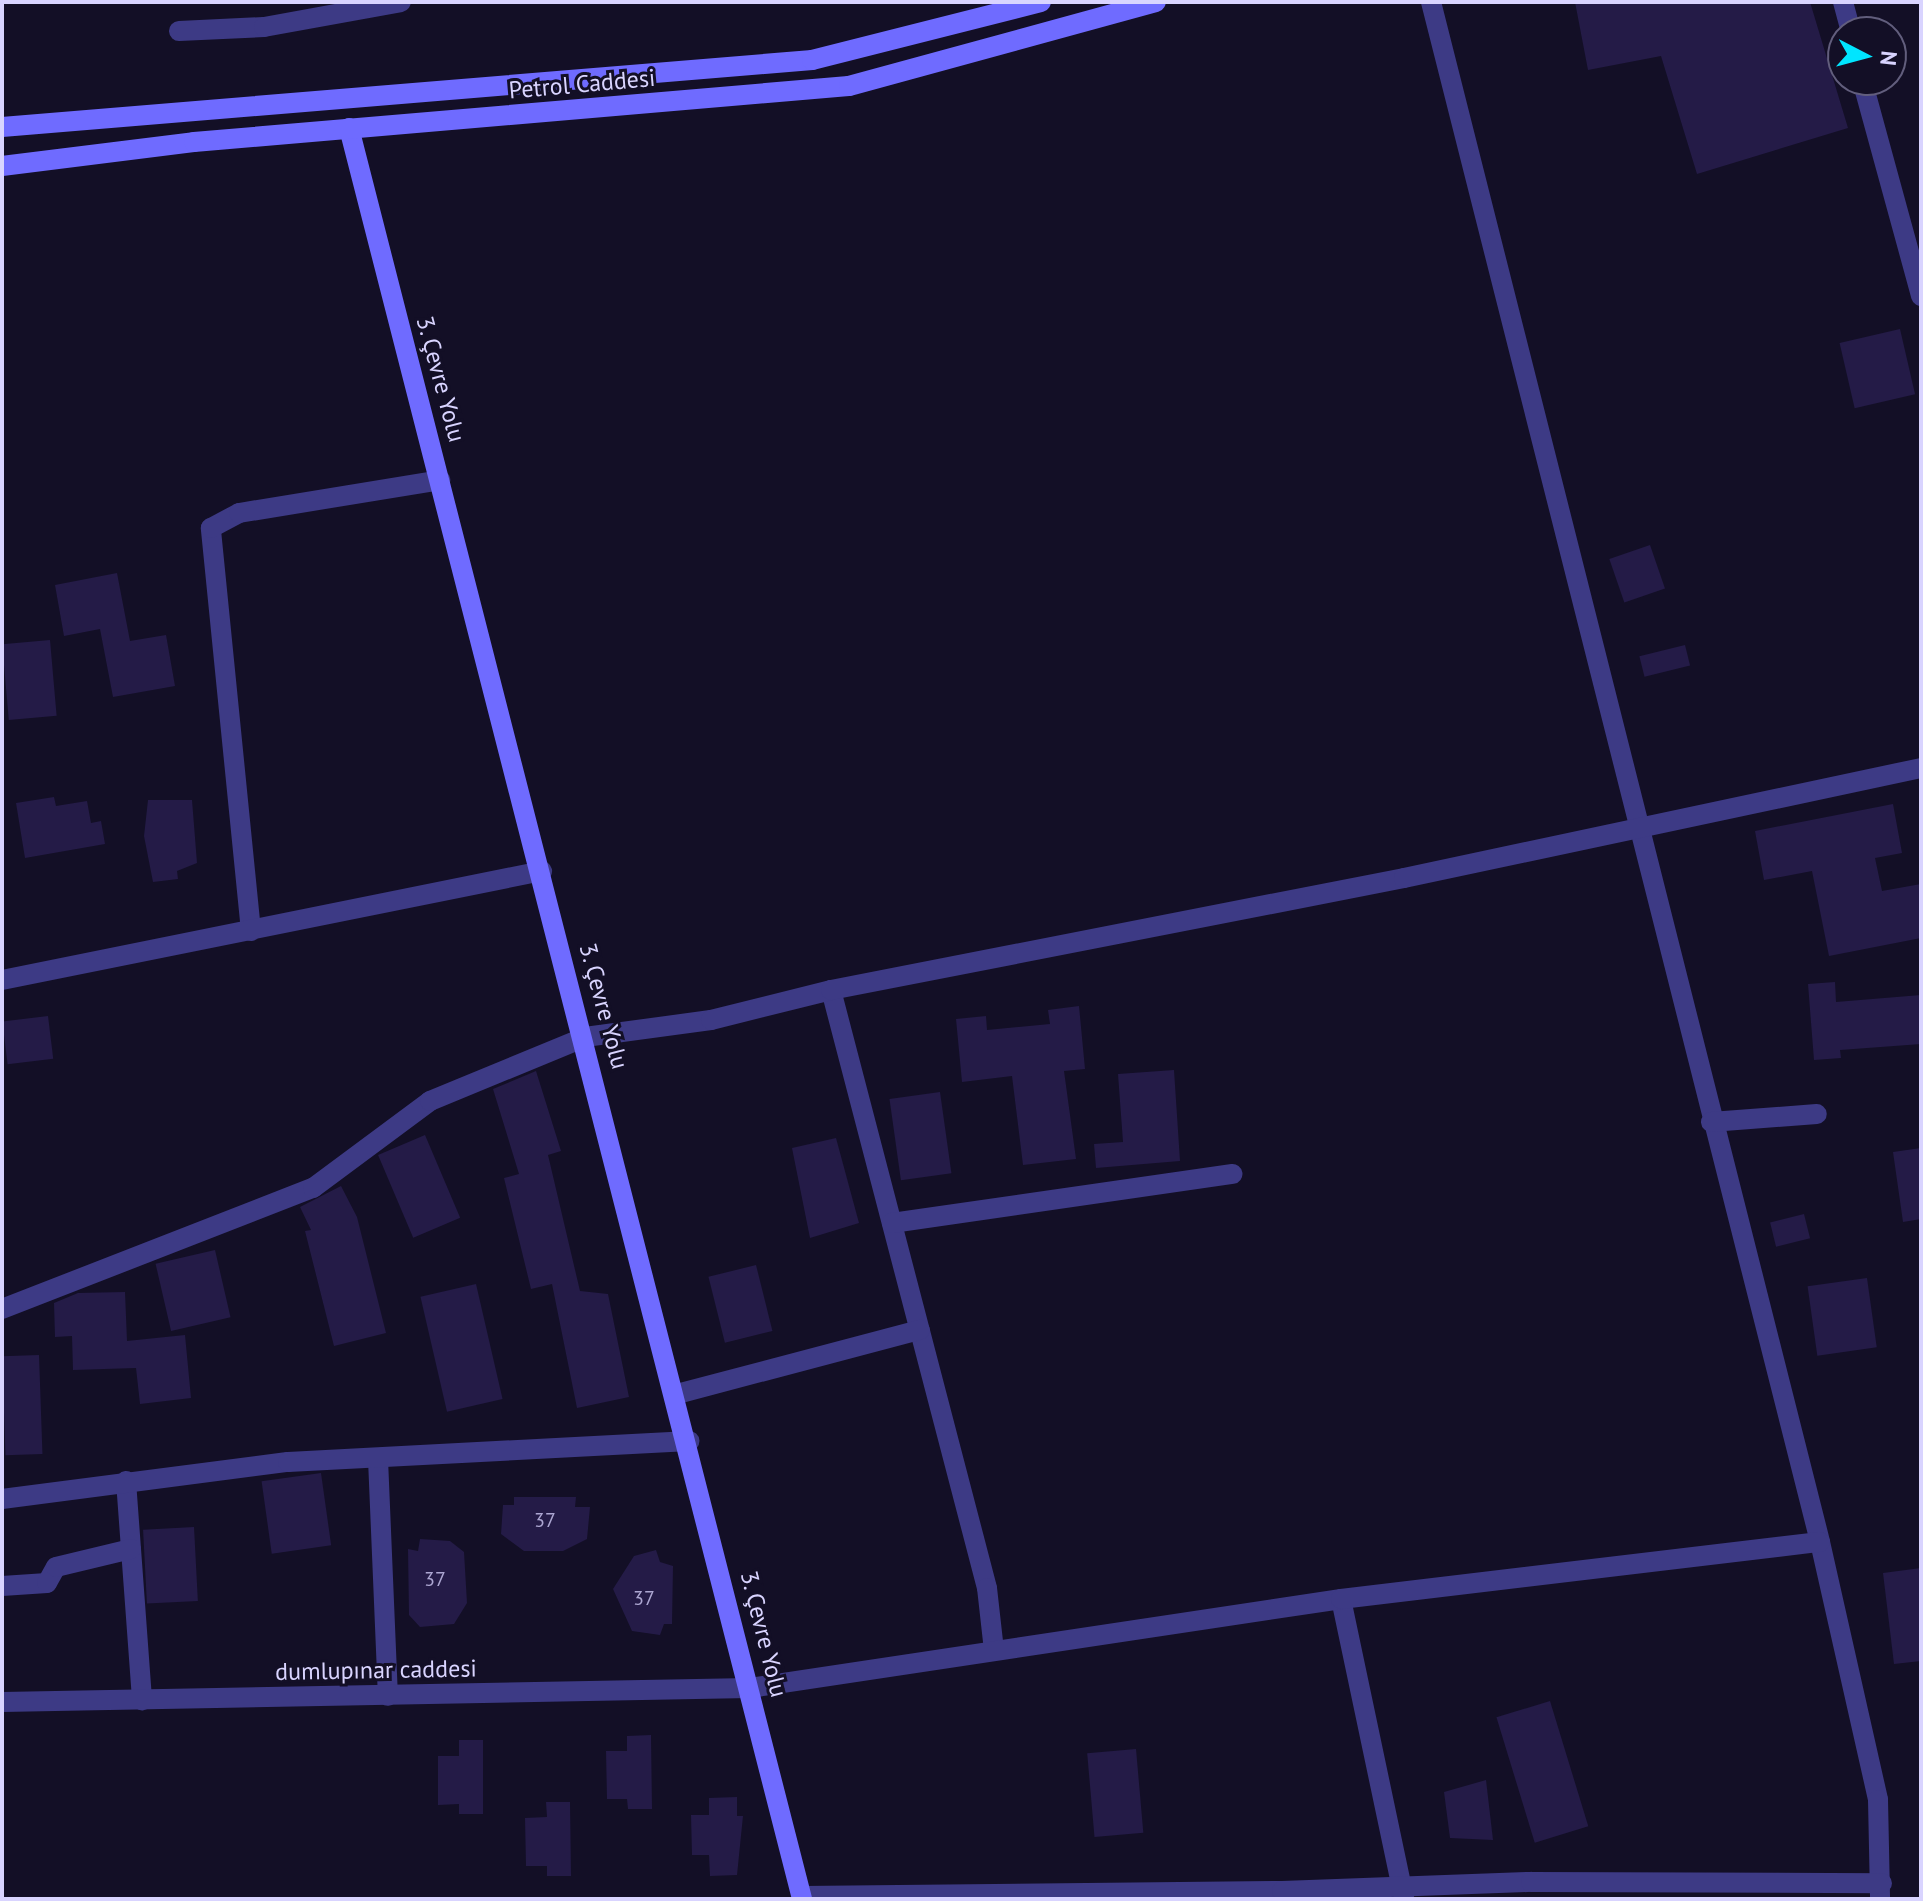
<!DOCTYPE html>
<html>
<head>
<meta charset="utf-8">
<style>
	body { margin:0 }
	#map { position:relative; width:1923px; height:1901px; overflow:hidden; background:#130f26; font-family:"PT Sans",sans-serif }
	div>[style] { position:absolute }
	.building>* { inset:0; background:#241b47; transform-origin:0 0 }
	.minor>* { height:20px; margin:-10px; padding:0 10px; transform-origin:10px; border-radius:10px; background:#3d3a85 }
	.secondary>* { height:20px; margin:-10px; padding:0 10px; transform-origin:10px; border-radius:10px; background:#6f6bff }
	span { translate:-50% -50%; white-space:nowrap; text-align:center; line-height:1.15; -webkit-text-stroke:6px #130f26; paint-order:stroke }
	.number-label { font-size:20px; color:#aca6d1 }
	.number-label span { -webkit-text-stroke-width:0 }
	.street-label { font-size:24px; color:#d9d4ff }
	.frame { position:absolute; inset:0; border:4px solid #d9d4ff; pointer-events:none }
	.north { position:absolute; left:1827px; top:16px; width:80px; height:80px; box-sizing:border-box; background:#130f26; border:2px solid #625e7d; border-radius:50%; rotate:96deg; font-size:22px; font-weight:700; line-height:32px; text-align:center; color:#d9d4ff }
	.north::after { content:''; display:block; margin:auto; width:28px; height:36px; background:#00e5ff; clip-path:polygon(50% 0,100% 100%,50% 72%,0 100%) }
</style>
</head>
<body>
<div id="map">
	<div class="building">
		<div style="clip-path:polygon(1575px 2px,1810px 2px,1848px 128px,1697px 174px,1661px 56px,1588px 70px)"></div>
		<div style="left:1900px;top:329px;width:67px;height:62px;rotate:77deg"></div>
		<div style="left:1650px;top:545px;width:46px;height:43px;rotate:71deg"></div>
		<div style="clip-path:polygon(117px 573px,130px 641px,166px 635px,175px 686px,113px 697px,100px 629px,64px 636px,55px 585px)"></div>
		<div style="left:50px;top:640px;width:76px;height:48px;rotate:85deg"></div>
		<div style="left:1685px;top:645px;width:21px;height:47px;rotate:76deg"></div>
		<div style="clip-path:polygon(54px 797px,56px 806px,87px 801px,91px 823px,101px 821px,105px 844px,25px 858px,16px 803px)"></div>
		<div style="clip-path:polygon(148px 800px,192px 800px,197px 863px,177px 871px,178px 879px,153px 882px,144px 836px)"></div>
		<div style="clip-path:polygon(1893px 804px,1902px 853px,1875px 858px,1882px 891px,1921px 884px,1921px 938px,1829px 956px,1812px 871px,1764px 880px,1755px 831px)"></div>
		<div style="clip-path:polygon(1835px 982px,1836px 1002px,1921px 995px,1921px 1044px,1840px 1050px,1841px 1058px,1814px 1060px,1808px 984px)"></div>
		<div style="clip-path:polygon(1079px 1006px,1085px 1069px,1064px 1071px,1076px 1159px,1023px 1165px,1012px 1076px,962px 1082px,956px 1019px,986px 1016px,987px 1030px,1050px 1024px,1048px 1010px)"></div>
		<div style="left:48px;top:1016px;width:43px;height:46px;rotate:83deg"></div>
		<div style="clip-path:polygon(1174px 1070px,1180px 1161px,1096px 1168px,1094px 1144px,1123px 1142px,1118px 1074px)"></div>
		<div style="clip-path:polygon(536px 1071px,561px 1151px,548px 1155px,580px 1291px,608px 1294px,629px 1397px,577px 1408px,552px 1284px,531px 1289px,504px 1178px,519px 1174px,493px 1089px)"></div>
		<div style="left:940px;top:1092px;width:82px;height:51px;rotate:82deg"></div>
		<div style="left:425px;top:1135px;width:90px;height:51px;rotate:67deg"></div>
		<div style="clip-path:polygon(836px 1138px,859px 1223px,810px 1238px,792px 1148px)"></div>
		<div style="clip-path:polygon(1921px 1148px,1921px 1219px,1903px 1222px,1893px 1152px)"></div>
		<div style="clip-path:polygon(341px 1186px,357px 1217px,386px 1333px,334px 1346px,305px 1231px,311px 1230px,300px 1207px)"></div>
		<div style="left:1804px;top:1214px;width:25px;height:35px;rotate:76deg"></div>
		<div style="left:215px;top:1250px;width:69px;height:61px;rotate:77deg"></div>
		<div style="left:756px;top:1265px;width:68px;height:49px;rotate:76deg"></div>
		<div style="left:1867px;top:1278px;width:70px;height:60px;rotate:82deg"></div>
		<div style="left:476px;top:1284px;width:118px;height:57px;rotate:77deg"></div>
		<div style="clip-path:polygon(125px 1292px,127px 1341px,185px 1335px,191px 1398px,140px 1404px,136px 1368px,73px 1370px,72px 1336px,55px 1337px,54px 1303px,78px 1293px)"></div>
		<div style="left:39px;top:1355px;width:99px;height:37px;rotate:88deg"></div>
		<div style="left:321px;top:1473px;width:73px;height:60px;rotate:82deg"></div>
		<div style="clip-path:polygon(514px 1497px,576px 1497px,575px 1507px,590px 1507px,587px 1539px,563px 1551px,524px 1551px,501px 1534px,503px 1505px,514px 1505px)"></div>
		<div style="left:194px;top:1527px;width:74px;height:51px;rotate:87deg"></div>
		<div style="clip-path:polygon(420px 1539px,450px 1541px,464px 1552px,467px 1603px,454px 1624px,420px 1627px,409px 1615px,408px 1549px,418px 1551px)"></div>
		<div style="clip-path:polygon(656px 1550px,660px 1562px,673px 1566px,672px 1624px,664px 1624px,660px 1635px,632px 1631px,613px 1589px,634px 1556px)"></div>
		<div style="clip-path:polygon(1921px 1568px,1921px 1661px,1894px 1664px,1883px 1573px)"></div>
		<div style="left:1550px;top:1701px;width:131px;height:56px;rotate:73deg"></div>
		<div style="clip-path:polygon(651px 1735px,652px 1809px,628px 1809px,627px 1799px,607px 1799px,606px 1751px,627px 1751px,627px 1736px)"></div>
		<div style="clip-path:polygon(459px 1740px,483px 1740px,483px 1814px,459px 1814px,459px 1804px,438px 1805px,438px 1756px,459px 1756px)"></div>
		<div style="left:1136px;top:1749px;width:84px;height:49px;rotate:85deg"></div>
		<div style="clip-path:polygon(1486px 1780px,1493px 1840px,1450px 1838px,1444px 1792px)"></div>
		<div style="clip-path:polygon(737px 1797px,737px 1816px,743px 1816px,737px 1875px,710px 1876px,709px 1855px,692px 1855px,691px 1815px,709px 1815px,709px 1798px)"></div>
		<div style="clip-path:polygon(546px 1802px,570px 1802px,571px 1876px,547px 1876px,547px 1866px,526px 1866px,525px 1818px,547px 1817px)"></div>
	</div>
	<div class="minor">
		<div style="left:1431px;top:2px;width:1588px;rotate:75.82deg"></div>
		<div style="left:1820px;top:1542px;width:264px;rotate:77.3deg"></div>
		<div style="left:1878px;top:1800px;width:99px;rotate:88.8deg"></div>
		<div style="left:1843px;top:2px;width:31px;rotate:75deg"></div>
		<div style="left:179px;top:31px;width:85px;rotate:-2.7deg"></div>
		<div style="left:264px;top:27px;width:139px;rotate:-10.3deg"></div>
		<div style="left:1862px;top:80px;width:224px;rotate:74.7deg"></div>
		<div style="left:251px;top:931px;width:405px;rotate:-95.7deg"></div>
		<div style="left:211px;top:528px;width:32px;rotate:-28deg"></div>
		<div style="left:239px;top:513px;width:204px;rotate:-9.3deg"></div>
		<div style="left:2px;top:980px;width:551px;rotate:-11.41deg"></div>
		<div style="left:831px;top:990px;width:618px;rotate:75.38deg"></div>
		<div style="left:987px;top:1588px;width:62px;rotate:83.6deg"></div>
		<div style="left:1711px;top:1122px;width:106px;rotate:-4.3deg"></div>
		<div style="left:892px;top:1223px;width:344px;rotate:-8.2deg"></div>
		<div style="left:2px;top:1309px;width:334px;rotate:-21.3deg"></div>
		<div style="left:313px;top:1188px;width:146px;rotate:-36.6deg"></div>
		<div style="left:430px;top:1101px;width:168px;rotate:-22.4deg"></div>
		<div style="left:585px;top:1037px;width:127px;rotate:-7.7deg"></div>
		<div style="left:711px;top:1020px;width:124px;rotate:-14deg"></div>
		<div style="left:831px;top:990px;width:584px;rotate:-11.06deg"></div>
		<div style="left:1404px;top:878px;width:529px;rotate:-12.01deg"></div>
		<div style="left:677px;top:1394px;width:251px;rotate:-14.8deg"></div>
		<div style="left:378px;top:1459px;width:237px;rotate:87.6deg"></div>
		<div style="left:126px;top:1481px;width:220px;rotate:85.8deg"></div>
		<div style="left:2px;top:1499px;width:288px;rotate:-7.4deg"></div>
		<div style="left:288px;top:1462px;width:402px;rotate:-3deg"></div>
		<div style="left:2px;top:1586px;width:45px;rotate:-3.8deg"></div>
		<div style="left:47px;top:1583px;width:18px;rotate:-61deg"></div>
		<div style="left:56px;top:1567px;width:77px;rotate:-13.5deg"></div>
		<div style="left:1341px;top:1599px;width:307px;rotate:78.1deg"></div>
		<div style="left:2px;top:1702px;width:748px;rotate:-1.07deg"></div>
		<div style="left:750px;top:1688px;width:598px;rotate:-8.56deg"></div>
		<div style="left:1341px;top:1599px;width:482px;rotate:-6.8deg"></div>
		<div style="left:802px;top:1896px;width:480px;rotate:-0.6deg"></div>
		<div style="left:1282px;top:1891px;width:249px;rotate:-2.1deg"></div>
		<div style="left:1531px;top:1882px;width:351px;rotate:0.2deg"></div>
	</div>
	<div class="secondary">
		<div style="left:2px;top:127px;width:813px;rotate:-4.73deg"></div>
		<div style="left:812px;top:60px;width:236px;rotate:-14.2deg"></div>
		<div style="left:349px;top:128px;width:1828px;rotate:75.65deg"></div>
		<div style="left:2px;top:166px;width:193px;rotate:-7.1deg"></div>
		<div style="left:194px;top:142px;width:657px;rotate:-4.89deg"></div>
		<div style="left:849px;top:86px;width:318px;rotate:-15.3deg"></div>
	</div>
	<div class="number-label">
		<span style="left:545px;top:1520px">37</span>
		<span style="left:435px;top:1579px">37</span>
		<span style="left:644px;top:1598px">37</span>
	</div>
	<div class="street-label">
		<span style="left:582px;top:84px;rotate:-5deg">Petrol Caddesi</span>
		<span style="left:441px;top:379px;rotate:75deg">3. Çevre Yolu</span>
		<span style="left:604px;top:1006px;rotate:75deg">3. Çevre Yolu</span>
		<span style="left:764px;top:1634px;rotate:76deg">3. Çevre Yolu</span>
		<span style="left:376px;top:1670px;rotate:-1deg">dumlupınar caddesi</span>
	</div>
	<div class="frame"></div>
	<div class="north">N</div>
</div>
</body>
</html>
